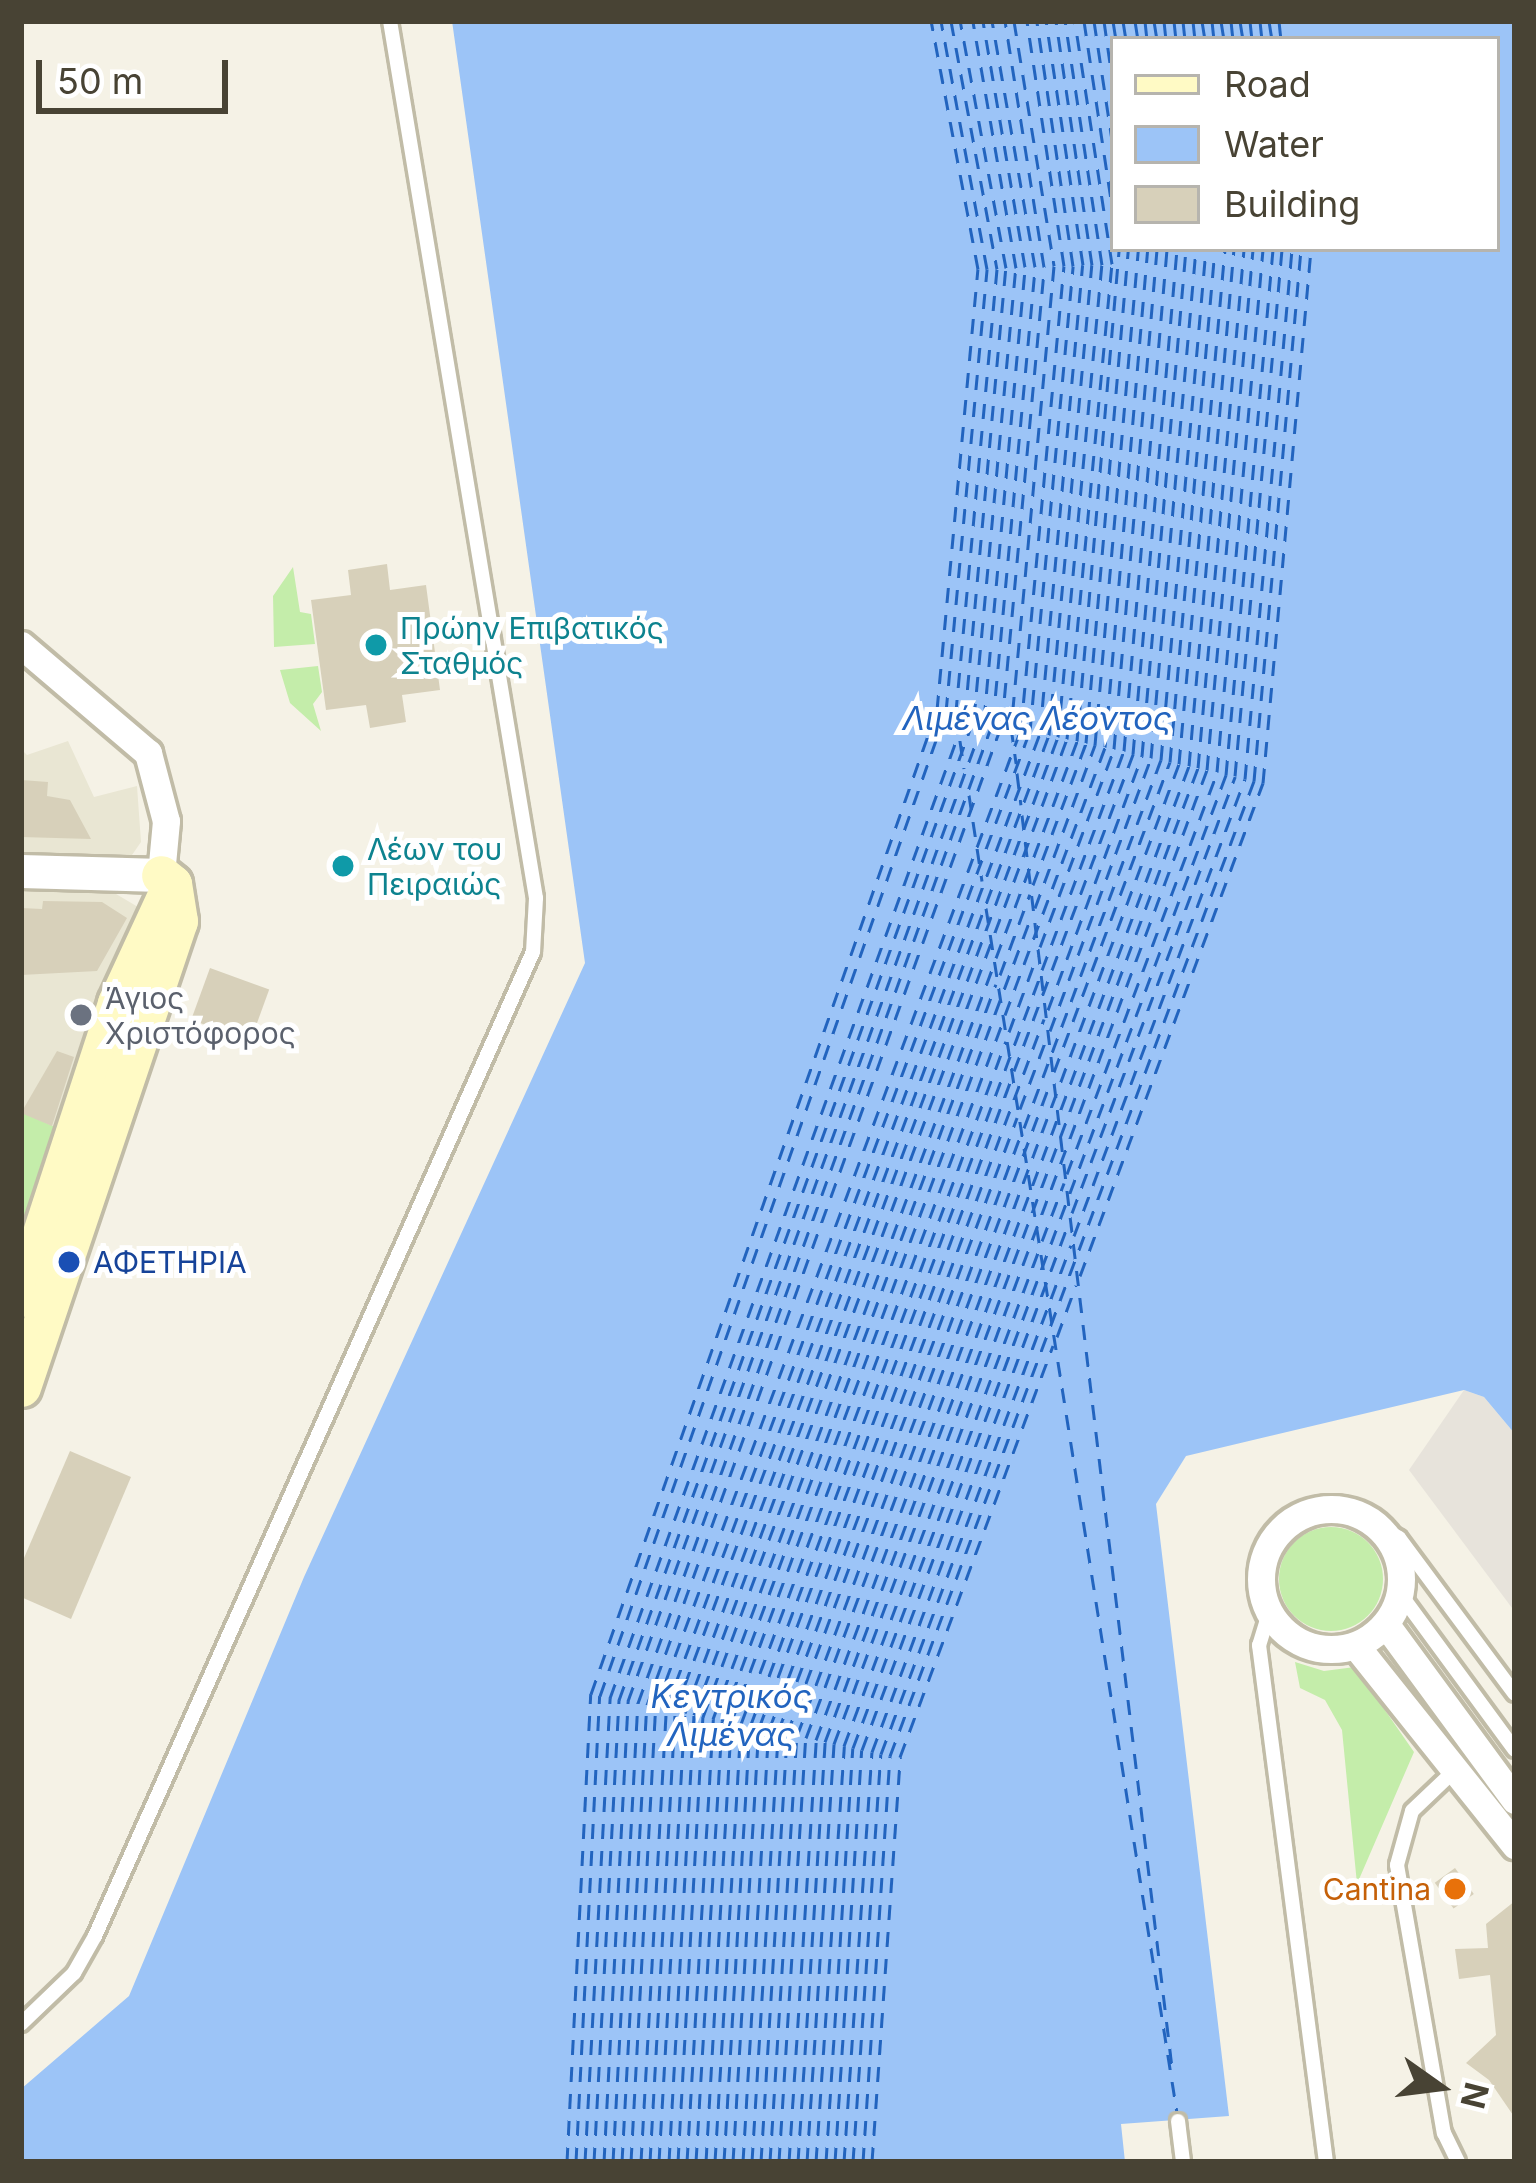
<!DOCTYPE html>
<html>
<head>
<meta charset="utf-8">
<style>
	body { margin:0 }
	#map { position:relative; width:1536px; height:2183px; overflow:hidden; background:#f5f2e6; font-family:Inter,sans-serif }
	div>[style] { position:absolute }
	.residential>* { inset:0; background:#e9e6d3 }
	.industrial>* { inset:0; background:#e7e3db }
	.green>* { inset:0; background:#c4edaa }
	.round { border-radius:50% }
	.water>* { inset:0; background:#9cc4f7 }
	.ferry>* { height:3px; margin-top:-1.5px; transform-origin:0; background:repeating-linear-gradient(90deg,#2264bf 0 15px,transparent 0 27px) }
	.building>* { inset:0; background:#d7d0ba; transform-origin:0 0 }
	.roads { filter:drop-shadow(3px 0 #c1bca7) drop-shadow(-3px 0 #c1bca7) drop-shadow(0 3px #c1bca7) drop-shadow(0 -3px #c1bca7) }
	.service>* { height:14px; margin:-7px; padding:0 7px; transform-origin:7px; border-radius:7px; background:#fff }
	.minor>* { height:27px; margin:-13.5px; padding:0 13.5px; transform-origin:13.5px; border-radius:13.5px; background:#fff }
	.minor>.ring { margin:-13.5px; padding:0; box-sizing:content-box; background:none; border:27px solid #fff; border-radius:50% }
	.tertiary>* { height:33px; margin:-16.5px; padding:0 16.5px; transform-origin:16.5px; border-radius:16.5px; background:#fff }
	.secondary>* { height:39px; margin:-19.5px; padding:0 19.5px; transform-origin:19.5px; border-radius:19.5px; background:#fffac5 }
	.dots>* { width:33px; height:33px; translate:-50% -50%; box-sizing:border-box; border:6px solid #fff; border-radius:50% }
	span { translate:-50% -50%; white-space:nowrap; text-align:center; line-height:1.15; -webkit-text-stroke:10px #fff; paint-order:stroke }
	.culture-label { font-size:30px; color:#0d838f }
	.left { translate:0 -50%; text-align:left }
	.worship-label { font-size:30px; color:#5b616d }
	.transit-label { font-size:30px; color:#164399 }
	.food-label { font-size:30px; color:#c56008 }
	.right { translate:-100% -50%; text-align:right }
	.water-label { font-size:33px; color:#2264bf; font-style:italic }
	.frame { position:absolute; inset:0; border:24px solid #484334; pointer-events:none }
	.legend { position:absolute; left:1110px; top:36px; width:390px; height:216px; box-sizing:border-box; background:#fff; border:3px solid #b6b4ae; margin:0; padding:15px 21px; list-style:none; font-size:36px; color:#484334 }
	.legend li { display:flex; align-items:center; gap:24px; height:60px }
	.legend b { width:60px; border:3px solid #b6b4ae }
	.north { position:absolute; left:1380px; top:2027px; width:120px; height:120px; -webkit-text-stroke:9px #fff; paint-order:stroke; rotate:104deg; font-size:33px; font-weight:700; line-height:48px; text-align:center; color:#484334 }
	.north::after { content:''; display:block; margin:auto; width:42px; height:54px; background:#484334; clip-path:polygon(50% 0,100% 100%,50% 72%,0 100%) }
	.scale { position:absolute; left:36px; top:60px; width:192px; height:54px; box-sizing:border-box; border:6px solid #484334; border-top:0; padding-left:15px; font-size:36px; line-height:42px; white-space:nowrap; color:#484334; -webkit-text-stroke:9px #fff; paint-order:stroke }
</style>
</head>
<body>
<div id="map">
	<div class="residential">
		<div style="clip-path:polygon(68px 741px,94px 797px,137px 786px,141px 842px,132px 855px,21px 853px,21px 749px,27px 755px)"></div>
		<div style="clip-path:polygon(21px 889px,111px 891px,138px 907px,21px 1259px)"></div>
	</div>
	<div class="industrial">
		<div style="clip-path:polygon(1464px 1390px,1484px 1397px,1515px 1434px,1515px 1612px,1409px 1470px)"></div>
	</div>
	<div class="green">
		<div style="clip-path:polygon(293px 567px,300px 612px,311px 614px,315px 644px,274px 647px,273px 596px)"></div>
		<div style="clip-path:polygon(318px 666px,322px 692px,313px 704px,321px 731px,290px 703px,280px 670px)"></div>
		<div style="clip-path:polygon(21px 1112px,55px 1127px,21px 1230px)"></div>
		<div class="round" style="left:1279px;top:1527px;width:104px;height:104px"></div>
		<div style="clip-path:polygon(1295px 1662px,1324px 1671px,1355px 1667px,1414px 1752px,1357px 1884px,1342px 1730px,1325px 1700px,1300px 1688px)"></div>
	</div>
	<div class="water">
		<div style="clip-path:polygon(evenodd,452px 21px,1515px 21px,1515px 1434px,1484px 1397px,1464px 1390px,1186px 1456px,1156px 1504px,1229px 2116px,1121px 2124px,1125px 2162px,21px 2162px,21px 2089px,129px 1996px,304px 1577px,585px 963px,452px 21px,1113px 39px,1497px 39px,1497px 249px,1113px 249px,1113px 39px)"></div>
	</div>
	<div class="ferry">
		<div style="left:951px;top:21px;width:252px;rotate:79.5deg"></div>
		<div style="left:997px;top:269px;width:447px;rotate:95.3deg"></div>
		<div style="left:956px;top:714px;width:55px;rotate:81.6deg"></div>
		<div style="left:1014px;top:21px;width:248px;rotate:80.7deg"></div>
		<div style="left:1054px;top:266px;width:463px;rotate:95.3deg"></div>
		<div style="left:1011px;top:727px;width:37px;rotate:82deg"></div>
		<div style="left:1084px;top:21px;width:193px;rotate:81.4deg"></div>
		<div style="left:1094px;top:21px;width:127px;rotate:81.4deg"></div>
		<div style="left:1104px;top:21px;width:64px;rotate:81.9deg"></div>
		<div style="left:1113px;top:21px;width:18px;rotate:81deg"></div>
		<div style="left:1123px;top:21px;width:18px;rotate:81deg"></div>
		<div style="left:1135px;top:21px;width:18px;rotate:81deg"></div>
		<div style="left:1145px;top:21px;width:18px;rotate:84deg"></div>
		<div style="left:1154px;top:21px;width:18px;rotate:81deg"></div>
		<div style="left:1164px;top:21px;width:18px;rotate:84deg"></div>
		<div style="left:1174px;top:21px;width:18px;rotate:84deg"></div>
		<div style="left:1183px;top:21px;width:18px;rotate:84deg"></div>
		<div style="left:1193px;top:21px;width:18px;rotate:84deg"></div>
		<div style="left:1202px;top:21px;width:18px;rotate:81deg"></div>
		<div style="left:1212px;top:21px;width:18px;rotate:84deg"></div>
		<div style="left:1221px;top:21px;width:18px;rotate:81deg"></div>
		<div style="left:1231px;top:21px;width:18px;rotate:84deg"></div>
		<div style="left:1240px;top:21px;width:18px;rotate:81deg"></div>
		<div style="left:1250px;top:21px;width:18px;rotate:84deg"></div>
		<div style="left:1260px;top:21px;width:18px;rotate:84deg"></div>
		<div style="left:1269px;top:21px;width:18px;rotate:81deg"></div>
		<div style="left:1279px;top:21px;width:18px;rotate:84deg"></div>
		<div style="left:1017px;top:773px;width:32px;rotate:83deg"></div>
		<div style="left:969px;top:795px;width:87px;rotate:81.4deg"></div>
		<div style="left:1022px;top:815px;width:1262px;rotate:83.17deg"></div>
		<div style="left:1033px;top:885px;width:152px;rotate:-69.5deg"></div>
		<div style="left:1086px;top:743px;width:496px;rotate:-85.1deg"></div>
		<div style="left:986px;top:908px;width:1220px;rotate:80.99deg"></div>
		<div style="left:1035px;top:908px;width:174px;rotate:-69.8deg"></div>
		<div style="left:1095px;top:745px;width:498px;rotate:-85deg"></div>
		<div style="left:1040px;top:947px;width:211px;rotate:-69.5deg"></div>
		<div style="left:1114px;top:749px;width:502px;rotate:-85.08deg"></div>
		<div style="left:996px;top:958px;width:232px;rotate:-69.5deg"></div>
		<div style="left:1077px;top:741px;width:494px;rotate:-85.1deg"></div>
		<div style="left:1042px;top:970px;width:234px;rotate:-69.5deg"></div>
		<div style="left:1124px;top:751px;width:504px;rotate:-85.1deg"></div>
		<div style="left:1000px;top:975px;width:86px;rotate:-69.7deg"></div>
		<div style="left:1048px;top:1010px;width:271px;rotate:-69.7deg"></div>
		<div style="left:1142px;top:756px;width:509px;rotate:-85.04deg"></div>
		<div style="left:1005px;top:1015px;width:286px;rotate:-69.5deg"></div>
		<div style="left:1105px;top:747px;width:500px;rotate:-85.1deg"></div>
		<div style="left:1050px;top:1031px;width:291px;rotate:-69.7deg"></div>
		<div style="left:1151px;top:758px;width:511px;rotate:-84.95deg"></div>
		<div style="left:1009px;top:1032px;width:81px;rotate:-69.8deg"></div>
		<div style="left:1014px;top:1071px;width:339px;rotate:-69.4deg"></div>
		<div style="left:1133px;top:754px;width:507px;rotate:-85.02deg"></div>
		<div style="left:1054px;top:1072px;width:331px;rotate:-69.5deg"></div>
		<div style="left:1170px;top:762px;width:515px;rotate:-84.99deg"></div>
		<div style="left:1020px;top:1109px;width:74px;rotate:-69.4deg"></div>
		<div style="left:1024px;top:1128px;width:393px;rotate:-69.6deg"></div>
		<div style="left:1161px;top:760px;width:513px;rotate:-84.97deg"></div>
		<div style="left:1067px;top:1174px;width:429px;rotate:-69.5deg"></div>
		<div style="left:1217px;top:772px;width:525px;rotate:-84.97deg"></div>
		<div style="left:1072px;top:1213px;width:466px;rotate:-69.5deg"></div>
		<div style="left:1235px;top:776px;width:529px;rotate:-84.9deg"></div>
		<div style="left:1074px;top:1236px;width:488px;rotate:-69.5deg"></div>
		<div style="left:1245px;top:779px;width:532px;rotate:-84.93deg"></div>
		<div style="left:1042px;top:1241px;width:62px;rotate:-69.2deg"></div>
		<div style="left:1080px;top:1276px;width:526px;rotate:-69.64deg"></div>
		<div style="left:1263px;top:783px;width:536px;rotate:-84.86deg"></div>
		<div style="left:1057px;top:1337px;width:55px;rotate:-69.9deg"></div>
		<div style="left:567px;top:2162px;width:469px;rotate:-87.1deg"></div>
		<div style="left:591px;top:1694px;width:1043px;rotate:-70.63deg"></div>
		<div style="left:937px;top:710px;width:443px;rotate:-84.7deg"></div>
		<div style="left:978px;top:269px;width:252px;rotate:-100.7deg"></div>
		<div style="left:576px;top:2162px;width:467px;rotate:-87.1deg"></div>
		<div style="left:600px;top:1696px;width:1043px;rotate:-70.63deg"></div>
		<div style="left:946px;top:712px;width:445px;rotate:-84.7deg"></div>
		<div style="left:987px;top:269px;width:252px;rotate:-100.5deg"></div>
		<div style="left:585px;top:2162px;width:465px;rotate:-86.9deg"></div>
		<div style="left:610px;top:1698px;width:1044px;rotate:-70.12deg"></div>
		<div style="left:965px;top:716px;width:450px;rotate:-84.8deg"></div>
		<div style="left:1006px;top:268px;width:251px;rotate:-100.5deg"></div>
		<div style="left:594px;top:2162px;width:463px;rotate:-86.9deg"></div>
		<div style="left:619px;top:1700px;width:1044px;rotate:-70.12deg"></div>
		<div style="left:974px;top:718px;width:452px;rotate:-84.7deg"></div>
		<div style="left:1016px;top:268px;width:251px;rotate:-99.9deg"></div>
		<div style="left:604px;top:2162px;width:462px;rotate:-87deg"></div>
		<div style="left:628px;top:1701px;width:1044px;rotate:-70.05deg"></div>
		<div style="left:984px;top:720px;width:455px;rotate:-84.8deg"></div>
		<div style="left:1025px;top:267px;width:250px;rotate:-99.7deg"></div>
		<div style="left:613px;top:2162px;width:460px;rotate:-86.9deg"></div>
		<div style="left:638px;top:1703px;width:1043px;rotate:-70.11deg"></div>
		<div style="left:993px;top:722px;width:457px;rotate:-84.7deg"></div>
		<div style="left:1035px;top:267px;width:250px;rotate:-99.9deg"></div>
		<div style="left:622px;top:2162px;width:458px;rotate:-86.9deg"></div>
		<div style="left:647px;top:1705px;width:1043px;rotate:-70.11deg"></div>
		<div style="left:1002px;top:724px;width:459px;rotate:-84.7deg"></div>
		<div style="left:1044px;top:267px;width:249px;rotate:-99deg"></div>
		<div style="left:631px;top:2162px;width:456px;rotate:-86.9deg"></div>
		<div style="left:656px;top:1707px;width:1044px;rotate:-69.53deg"></div>
		<div style="left:1021px;top:729px;width:465px;rotate:-84.7deg"></div>
		<div style="left:1064px;top:266px;width:248px;rotate:-98.6deg"></div>
		<div style="left:641px;top:2162px;width:454px;rotate:-86.8deg"></div>
		<div style="left:666px;top:1709px;width:1044px;rotate:-69.59deg"></div>
		<div style="left:1030px;top:731px;width:467px;rotate:-84.7deg"></div>
		<div style="left:1073px;top:266px;width:248px;rotate:-98.4deg"></div>
		<div style="left:650px;top:2162px;width:452px;rotate:-86.8deg"></div>
		<div style="left:675px;top:1711px;width:1044px;rotate:-69.53deg"></div>
		<div style="left:1040px;top:733px;width:470px;rotate:-84.8deg"></div>
		<div style="left:1083px;top:265px;width:247px;rotate:-98.6deg"></div>
		<div style="left:659px;top:2162px;width:450px;rotate:-86.7deg"></div>
		<div style="left:685px;top:1713px;width:1044px;rotate:-69.59deg"></div>
		<div style="left:1049px;top:735px;width:472px;rotate:-84.8deg"></div>
		<div style="left:1092px;top:265px;width:247px;rotate:-98.4deg"></div>
		<div style="left:669px;top:2162px;width:448px;rotate:-86.8deg"></div>
		<div style="left:694px;top:1715px;width:1044px;rotate:-69.59deg"></div>
		<div style="left:1058px;top:737px;width:474px;rotate:-84.7deg"></div>
		<div style="left:1102px;top:265px;width:247px;rotate:-98.6deg"></div>
		<div style="left:678px;top:2162px;width:446px;rotate:-86.8deg"></div>
		<div style="left:703px;top:1717px;width:1044px;rotate:-69.59deg"></div>
		<div style="left:1067px;top:739px;width:477px;rotate:-84.6deg"></div>
		<div style="left:1112px;top:264px;width:246px;rotate:-98.7deg"></div>
		<div style="left:687px;top:2162px;width:444px;rotate:-86.6deg"></div>
		<div style="left:713px;top:1719px;width:802px;rotate:-69.58deg"></div>
		<div style="left:696px;top:2162px;width:442px;rotate:-86.6deg"></div>
		<div style="left:722px;top:1721px;width:786px;rotate:-69.61deg"></div>
		<div style="left:706px;top:2162px;width:440px;rotate:-86.7deg"></div>
		<div style="left:731px;top:1723px;width:860px;rotate:-69.58deg"></div>
		<div style="left:715px;top:2162px;width:439px;rotate:-86.6deg"></div>
		<div style="left:741px;top:1724px;width:747px;rotate:-69.55deg"></div>
		<div style="left:724px;top:2162px;width:436px;rotate:-86.6deg"></div>
		<div style="left:750px;top:1727px;width:732px;rotate:-69.54deg"></div>
		<div style="left:733px;top:2162px;width:435px;rotate:-86.6deg"></div>
		<div style="left:759px;top:1728px;width:800px;rotate:-69.5deg"></div>
		<div style="left:743px;top:2162px;width:433px;rotate:-86.6deg"></div>
		<div style="left:769px;top:1730px;width:694px;rotate:-69.58deg"></div>
		<div style="left:752px;top:2162px;width:431px;rotate:-86.5deg"></div>
		<div style="left:778px;top:1732px;width:761px;rotate:-69.54deg"></div>
		<div style="left:761px;top:2162px;width:429px;rotate:-86.5deg"></div>
		<div style="left:787px;top:1734px;width:658px;rotate:-69.53deg"></div>
		<div style="left:770px;top:2162px;width:427px;rotate:-86.4deg"></div>
		<div style="left:797px;top:1736px;width:639px;rotate:-69.58deg"></div>
		<div style="left:779px;top:2162px;width:425px;rotate:-86.4deg"></div>
		<div style="left:806px;top:1738px;width:701px;rotate:-69.55deg"></div>
		<div style="left:789px;top:2162px;width:423px;rotate:-86.3deg"></div>
		<div style="left:816px;top:1740px;width:1041px;rotate:-69.6deg"></div>
		<div style="left:1179px;top:764px;width:517px;rotate:-84.9deg"></div>
		<div style="left:798px;top:2162px;width:421px;rotate:-86.3deg"></div>
		<div style="left:825px;top:1742px;width:1042px;rotate:-69.55deg"></div>
		<div style="left:1189px;top:766px;width:519px;rotate:-85.03deg"></div>
		<div style="left:807px;top:2162px;width:419px;rotate:-86.3deg"></div>
		<div style="left:834px;top:1744px;width:1042px;rotate:-69.55deg"></div>
		<div style="left:1198px;top:768px;width:521px;rotate:-84.93deg"></div>
		<div style="left:816px;top:2162px;width:417px;rotate:-86.1deg"></div>
		<div style="left:844px;top:1746px;width:1041px;rotate:-69.6deg"></div>
		<div style="left:1207px;top:770px;width:523px;rotate:-84.95deg"></div>
		<div style="left:826px;top:2162px;width:415px;rotate:-86.3deg"></div>
		<div style="left:853px;top:1748px;width:532px;rotate:-69.52deg"></div>
		<div style="left:835px;top:2162px;width:413px;rotate:-86.3deg"></div>
		<div style="left:862px;top:1750px;width:1041px;rotate:-69.53deg"></div>
		<div style="left:1226px;top:775px;width:528px;rotate:-84.89deg"></div>
		<div style="left:844px;top:2162px;width:411px;rotate:-86.1deg"></div>
		<div style="left:872px;top:1752px;width:565px;rotate:-69.61deg"></div>
		<div style="left:853px;top:2162px;width:409px;rotate:-86.1deg"></div>
		<div style="left:881px;top:1754px;width:543px;rotate:-69.53deg"></div>
		<div style="left:863px;top:2162px;width:407px;rotate:-86.2deg"></div>
		<div style="left:890px;top:1756px;width:1041px;rotate:-69.53deg"></div>
		<div style="left:1254px;top:781px;width:534px;rotate:-84.95deg"></div>
		<div style="left:872px;top:2162px;width:406px;rotate:-86deg"></div>
		<div style="left:900px;top:1757px;width:439px;rotate:-69.6deg"></div>
	</div>
	<div class="building">
		<div style="clip-path:polygon(387px 564px,390px 590px,426px 585px,440px 690px,402px 695px,406px 722px,370px 728px,366px 705px,326px 710px,311px 600px,351px 595px,348px 570px)"></div>
		<div style="clip-path:polygon(21px 780px,48px 782px,47px 796px,70px 800px,91px 839px,21px 837px)"></div>
		<div style="clip-path:polygon(43px 901px,102px 902px,127px 918px,97px 971px,21px 975px,21px 908px,42px 909px)"></div>
		<div style="left:210px;top:968px;width:63px;height:55px;rotate:20deg"></div>
		<div style="clip-path:polygon(57px 1051px,74px 1057px,52px 1126px,21px 1113px)"></div>
		<div style="clip-path:polygon(70px 1451px,131px 1477px,71px 1619px,21px 1597px,21px 1565px)"></div>
		<div style="left:1455px;top:1868px;width:32px;height:25px;rotate:54deg"></div>
		<div style="clip-path:polygon(1515px 1901px,1515px 2118px,1489px 2080px,1466px 2063px,1496px 2035px,1490px 1975px,1459px 1979px,1455px 1949px,1488px 1948px,1486px 1924px)"></div>
	</div>
	<div class="roads">
		<div class="service">
			<div style="left:1364px;top:1517px;width:41px;rotate:31deg"></div>
			<div style="left:1399px;top:1538px;width:194px;rotate:53.4deg"></div>
			<div style="left:1401px;top:1595px;width:192px;rotate:53.7deg"></div>
			<div style="left:1269px;top:1613px;width:34px;rotate:107deg"></div>
			<div style="left:1259px;top:1645px;width:521px;rotate:82.62deg"></div>
			<div style="left:1455px;top:1770px;width:59px;rotate:136.4deg"></div>
			<div style="left:1412px;top:1811px;width:56px;rotate:105.5deg"></div>
			<div style="left:1397px;top:1865px;width:272px;rotate:80.1deg"></div>
			<div style="left:1444px;top:2133px;width:32px;rotate:64deg"></div>
			<div style="left:21px;top:2024px;width:74px;rotate:-43.9deg"></div>
			<div style="left:74px;top:1973px;width:43px;rotate:-60.4deg"></div>
			<div style="left:95px;top:1936px;width:1077px;rotate:-66.01deg"></div>
			<div style="left:533px;top:952px;width:54px;rotate:-86.8deg"></div>
			<div style="left:536px;top:898px;width:889px;rotate:-99.45deg"></div>
			<div style="left:1178px;top:2121px;width:41px;rotate:83deg"></div>
		</div>
		<div class="minor">
			<div style="left:21px;top:645px;width:167px;rotate:40.4deg"></div>
			<div style="left:148px;top:753px;width:70px;rotate:75.2deg"></div>
			<div style="left:166px;top:821px;width:54px;rotate:95.3deg"></div>
			<div class="ring" style="left:1261px;top:1509px;width:113px;height:113px"></div>
			<div style="left:1387px;top:1626px;width:216px;rotate:53.7deg"></div>
			<div style="left:1356px;top:1646px;width:255px;rotate:51.4deg"></div>
		</div>
		<div class="tertiary">
			<div style="left:21px;top:871px;width:140px;rotate:1.6deg"></div>
		</div>
		<div class="secondary">
			<div style="left:21px;top:1297px;width:309px;rotate:-71.9deg"></div>
			<div style="left:117px;top:1003px;width:131px;rotate:-65.2deg"></div>
			<div style="left:21px;top:1387px;width:492px;rotate:-71.4deg"></div>
			<div style="left:178px;top:921px;width:37px;rotate:-99deg"></div>
			<div style="left:172px;top:884px;width:14px;rotate:-141deg"></div>
		</div>
	</div>
	<div class="dots">
		<div style="left:376px;top:645px;background:#0f9aa8"></div>
		<div style="left:343px;top:866px;background:#0f9aa8"></div>
		<div style="left:81px;top:1015px;background:#6b7280"></div>
		<div style="left:69px;top:1262px;background:#1a4fb4"></div>
		<div style="left:1455px;top:1889px;background:#e8710a"></div>
	</div>
	<div class="culture-label">
		<span class="left" style="left:400px;top:645px">Πρώην Επιβατικός<br>Σταθμός</span>
		<span class="left" style="left:367px;top:866px">Λέων του<br>Πειραιώς</span>
	</div>
	<div class="worship-label">
		<span class="left" style="left:105px;top:1015px">Άγιος<br>Χριστόφορος</span>
	</div>
	<div class="transit-label">
		<span class="left" style="left:93px;top:1262px">ΑΦΕΤΗΡΙΑ</span>
	</div>
	<div class="food-label">
		<span class="right" style="left:1431px;top:1889px">Cantina</span>
	</div>
	<div class="water-label">
		<span style="left:1037px;top:719px">Λιμένας Λέοντος</span>
		<span style="left:731px;top:1716px">Κεντρικός<br>Λιμένας</span>
	</div>
	<div class="frame"></div>
	<ul class="legend">
	<li><b style="height:15px;background:#fffac5"></b>Road</li>
	<li><b style="height:33px;background:#9cc4f7"></b>Water</li>
	<li><b style="height:33px;background:#d7d0ba"></b>Building</li>
	</ul>
	<div class="north">N</div>
	<div class="scale">50 m</div>
</div>
</body>
</html>
